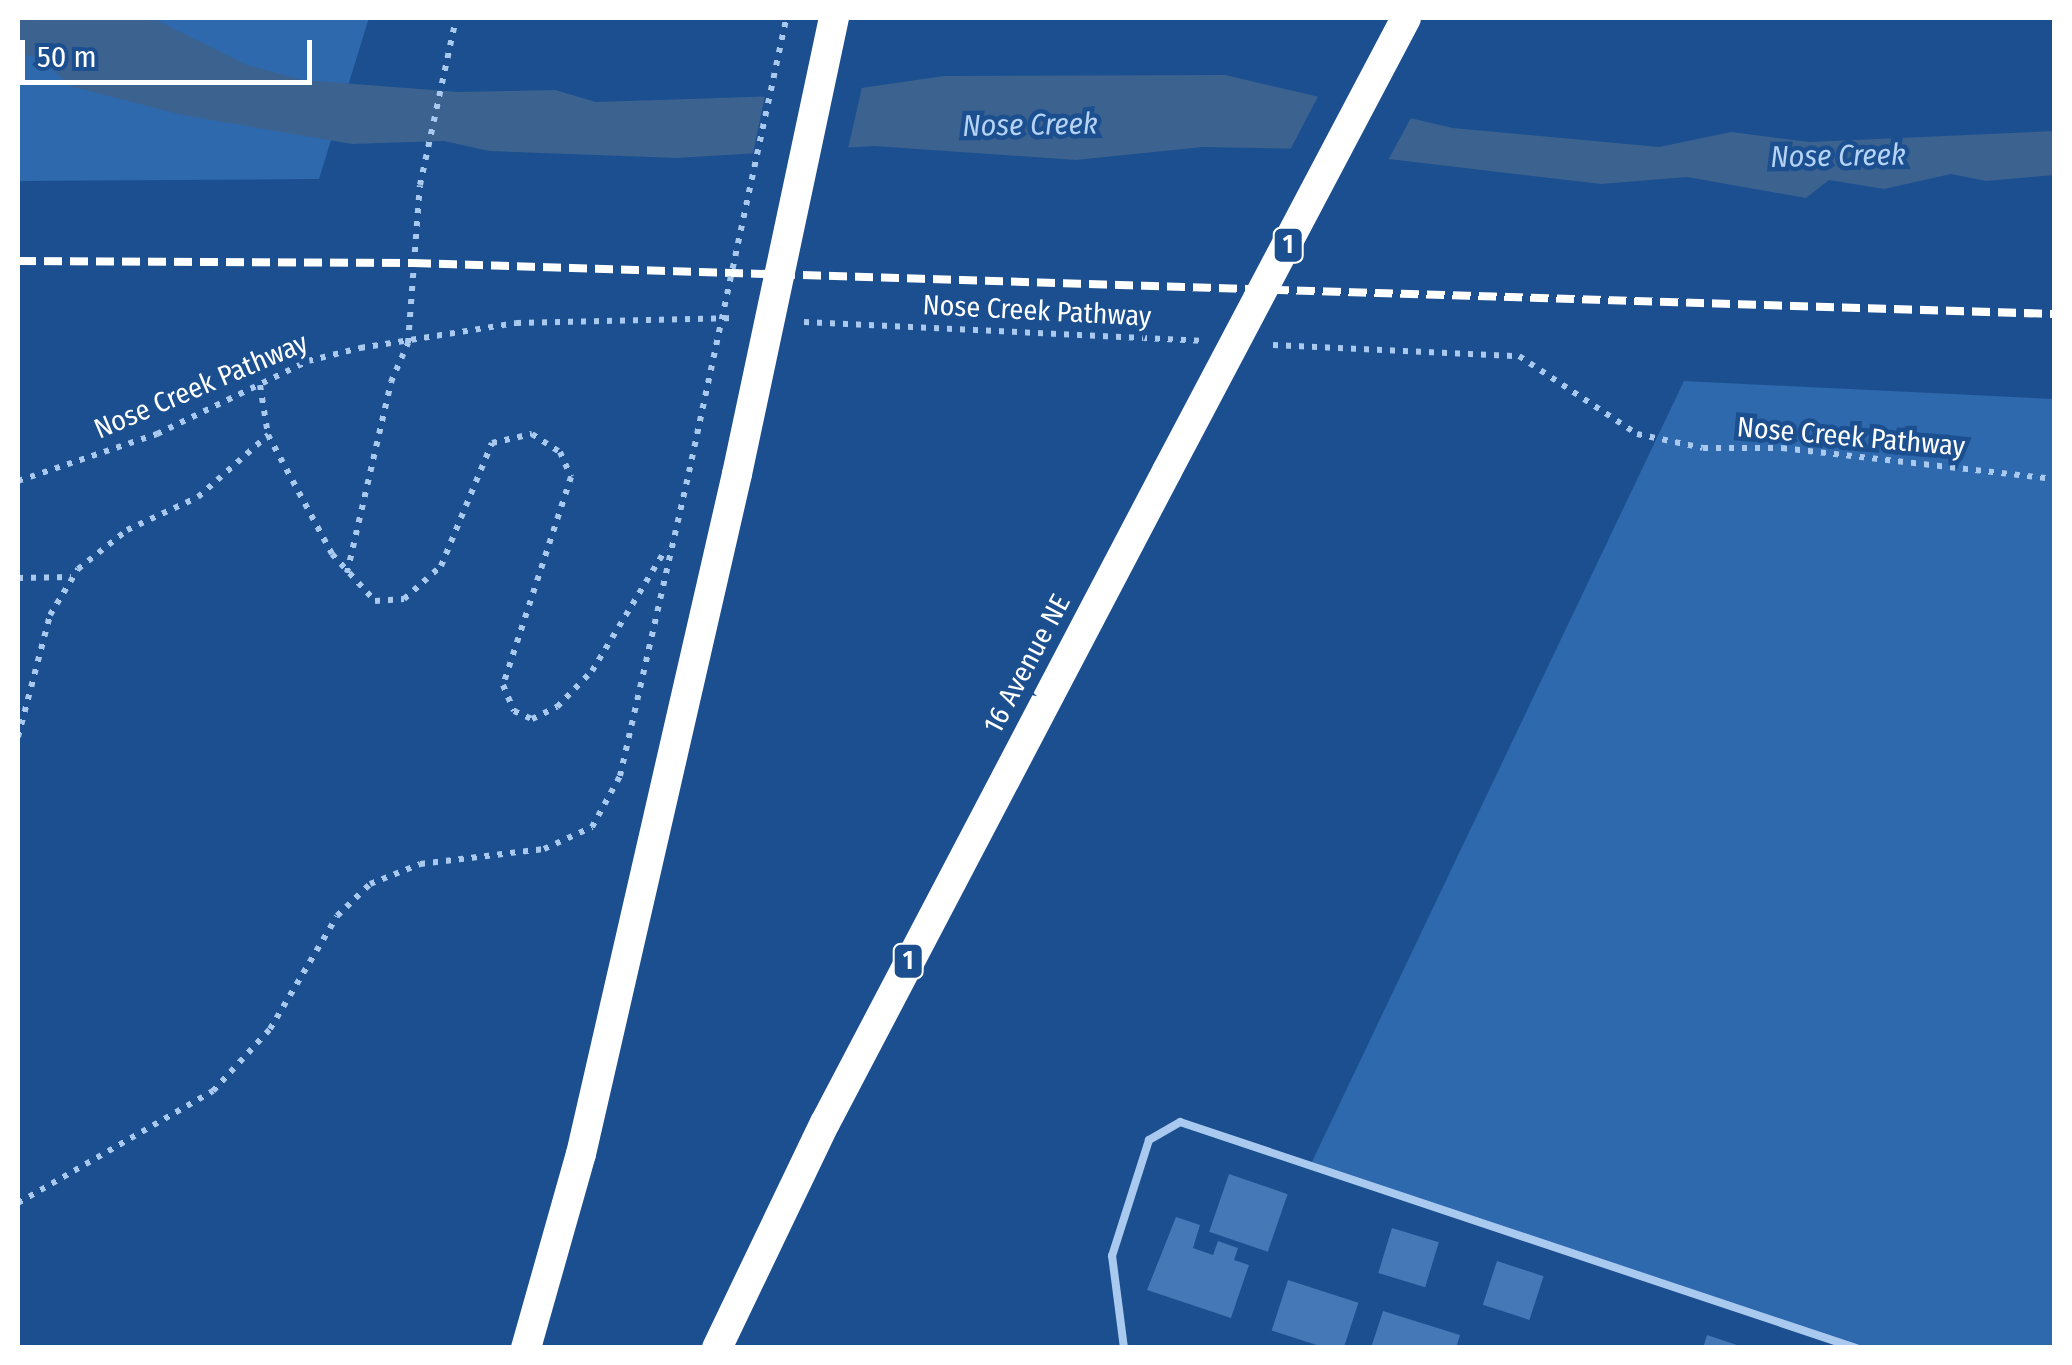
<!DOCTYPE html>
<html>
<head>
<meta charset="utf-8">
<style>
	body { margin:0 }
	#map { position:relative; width:2072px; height:1365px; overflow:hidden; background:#1b4f8f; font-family:"Fira Sans Condensed",sans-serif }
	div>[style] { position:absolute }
	.green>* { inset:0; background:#2e69ad }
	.water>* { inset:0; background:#3c6290 }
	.pier>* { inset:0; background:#1b4f8f }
	.building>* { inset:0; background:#4478b7; transform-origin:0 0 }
	.path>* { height:6px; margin-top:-3px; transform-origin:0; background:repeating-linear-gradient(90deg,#a9c9ee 0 5px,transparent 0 13px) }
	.lane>* { height:8px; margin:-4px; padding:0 4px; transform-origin:4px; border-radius:4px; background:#a9c9ee }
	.highway>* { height:30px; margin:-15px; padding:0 15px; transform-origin:15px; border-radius:15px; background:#fff }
	.rail>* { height:8px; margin-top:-4px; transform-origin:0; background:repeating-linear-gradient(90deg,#fff 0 18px,transparent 0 26px) }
	.path-bridge>* { height:6px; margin-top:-3px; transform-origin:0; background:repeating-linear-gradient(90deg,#a9c9ee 0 5px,transparent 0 13px) }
	.highway-bridge>* { height:30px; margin:-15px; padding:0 15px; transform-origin:15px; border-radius:15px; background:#fff }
	span { translate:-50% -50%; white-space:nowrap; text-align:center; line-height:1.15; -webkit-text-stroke:9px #1b4f8f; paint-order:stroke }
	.shield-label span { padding:2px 8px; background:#1b4f8f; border:2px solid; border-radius:8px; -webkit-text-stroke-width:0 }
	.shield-label { font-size:25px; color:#fff; font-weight:700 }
	.street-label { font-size:28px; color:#fff }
	.water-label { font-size:30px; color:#b5d3f5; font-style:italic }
	.frame { position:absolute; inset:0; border:20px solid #fff; pointer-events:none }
	.scale { position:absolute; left:20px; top:40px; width:292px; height:45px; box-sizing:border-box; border:5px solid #fff; border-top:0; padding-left:12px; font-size:30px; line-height:35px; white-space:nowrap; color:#fff; -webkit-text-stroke:8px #1b4f8f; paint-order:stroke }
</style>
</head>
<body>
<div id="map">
	<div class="green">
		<div style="clip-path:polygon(18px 18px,369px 18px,319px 179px,18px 181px)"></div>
		<div style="clip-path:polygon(1684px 381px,2054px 399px,2054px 1347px,1856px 1347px,1310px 1166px)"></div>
	</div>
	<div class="water">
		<div style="clip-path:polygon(18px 18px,152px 18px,247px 65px,302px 80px,459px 92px,555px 90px,596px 102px,813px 95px,944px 76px,1225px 75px,1453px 128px,1659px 147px,1731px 132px,1809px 142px,2054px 131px,2054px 175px,1986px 181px,1951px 174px,1884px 189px,1829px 180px,1806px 198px,1687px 177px,1601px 184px,1304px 149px,1203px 147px,1076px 160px,874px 146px,676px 158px,489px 151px,444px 141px,352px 144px,182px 115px,70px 86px,43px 60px,18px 52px)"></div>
	</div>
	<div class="pier">
		<div style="clip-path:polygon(863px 83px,847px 153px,752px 158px,766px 91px)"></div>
		<div style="clip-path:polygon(1322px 89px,1413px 114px,1386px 164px,1288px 154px)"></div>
	</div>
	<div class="building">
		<div style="left:1229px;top:1174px;width:62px;height:61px;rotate:19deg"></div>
		<div style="clip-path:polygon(1176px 1217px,1200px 1225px,1193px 1248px,1213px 1255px,1218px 1241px,1238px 1248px,1234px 1260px,1249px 1265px,1231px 1318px,1147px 1290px)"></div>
		<div style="left:1392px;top:1228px;width:49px;height:47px;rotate:17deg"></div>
		<div style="left:1497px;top:1261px;width:49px;height:46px;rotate:18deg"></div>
		<div style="left:1288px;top:1280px;width:74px;height:53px;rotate:18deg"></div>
		<div style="clip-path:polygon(1383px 1311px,1460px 1335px,1456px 1348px,1371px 1348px)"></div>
		<div style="clip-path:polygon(1707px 1335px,1743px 1347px,1743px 1348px,1703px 1348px)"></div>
	</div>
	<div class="path">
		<div style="left:804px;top:322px;width:397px;rotate:2.7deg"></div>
		<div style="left:1273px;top:345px;width:246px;rotate:2.6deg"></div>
		<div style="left:1519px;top:356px;width:141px;rotate:33.5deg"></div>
		<div style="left:1637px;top:434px;width:67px;rotate:12deg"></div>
		<div style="left:1703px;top:448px;width:79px"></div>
		<div style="left:1782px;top:448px;width:274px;rotate:6.5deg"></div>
		<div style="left:260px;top:385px;width:51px;rotate:80.9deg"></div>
		<div style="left:268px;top:435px;width:135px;rotate:61.7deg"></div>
		<div style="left:332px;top:554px;width:64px;rotate:47.5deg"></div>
		<div style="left:375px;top:601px;width:29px;rotate:-4deg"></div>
		<div style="left:404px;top:599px;width:50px;rotate:-41.7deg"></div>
		<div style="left:441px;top:566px;width:133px;rotate:-67.5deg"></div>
		<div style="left:492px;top:443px;width:41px;rotate:-12.7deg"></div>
		<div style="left:532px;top:434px;width:33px;rotate:33deg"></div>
		<div style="left:560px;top:452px;width:27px;rotate:66deg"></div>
		<div style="left:571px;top:477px;width:219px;rotate:108.1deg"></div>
		<div style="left:503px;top:685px;width:28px;rotate:67deg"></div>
		<div style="left:514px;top:711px;width:20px;rotate:24deg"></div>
		<div style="left:532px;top:719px;width:28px;rotate:-26deg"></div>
		<div style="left:557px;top:707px;width:50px;rotate:-45.8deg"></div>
		<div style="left:592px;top:671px;width:143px;rotate:-58.8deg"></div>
		<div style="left:18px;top:481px;width:147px;rotate:-18.7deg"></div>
		<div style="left:157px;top:434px;width:168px;rotate:-25.8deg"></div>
		<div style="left:308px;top:361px;width:54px;rotate:-14deg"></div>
		<div style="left:360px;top:348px;width:158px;rotate:-9.1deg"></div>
		<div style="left:516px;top:323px;width:220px;rotate:-1.3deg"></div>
		<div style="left:347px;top:573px;width:196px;rotate:-77deg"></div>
		<div style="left:391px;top:382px;width:43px;rotate:-66.4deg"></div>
		<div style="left:408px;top:343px;width:158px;rotate:-85.7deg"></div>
		<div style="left:420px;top:185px;width:171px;rotate:-77.8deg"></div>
		<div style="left:18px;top:578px;width:53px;rotate:-1.1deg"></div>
		<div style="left:18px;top:737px;width:126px;rotate:-75.3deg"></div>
		<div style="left:50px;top:615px;width:54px;rotate:-58.7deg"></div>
		<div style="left:78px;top:569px;width:63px;rotate:-38.5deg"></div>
		<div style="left:127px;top:530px;width:78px;rotate:-24.9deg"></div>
		<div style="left:198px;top:497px;width:94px;rotate:-41.5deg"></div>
		<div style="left:18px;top:1203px;width:225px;rotate:-29.9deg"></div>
		<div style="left:213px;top:1091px;width:84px;rotate:-47.4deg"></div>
		<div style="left:270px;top:1029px;width:131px;rotate:-59.3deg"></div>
		<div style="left:337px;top:916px;width:46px;rotate:-44.1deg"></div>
		<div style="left:370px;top:884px;width:54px;rotate:-21.8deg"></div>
		<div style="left:420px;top:864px;width:125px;rotate:-6.9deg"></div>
		<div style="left:544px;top:849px;width:53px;rotate:-24.6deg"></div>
		<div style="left:592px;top:827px;width:58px;rotate:-61.2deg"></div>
		<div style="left:620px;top:776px;width:312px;rotate:-77.2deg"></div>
	</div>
	<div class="lane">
		<div style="left:1124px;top:1348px;width:93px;rotate:-97.4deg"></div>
		<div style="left:1112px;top:1256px;width:122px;rotate:-72.3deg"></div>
		<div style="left:1149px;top:1140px;width:36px;rotate:-30deg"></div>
		<div style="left:1180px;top:1122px;width:713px;rotate:18.49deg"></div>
	</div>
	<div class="highway">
		<div style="left:526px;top:1348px;width:202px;rotate:-74.2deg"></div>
		<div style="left:581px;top:1154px;width:698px;rotate:-77.08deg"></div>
		<div style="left:717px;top:1348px;width:250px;rotate:-64.4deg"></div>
		<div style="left:825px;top:1123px;width:736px;rotate:-62.32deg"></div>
	</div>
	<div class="rail">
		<div style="left:18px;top:261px;width:395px;rotate:0.3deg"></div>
		<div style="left:413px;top:263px;width:1642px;rotate:1.78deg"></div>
	</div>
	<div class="path-bridge">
		<div style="left:689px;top:472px;width:464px;rotate:-77.9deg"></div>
	</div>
	<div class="highway-bridge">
		<div style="left:1167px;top:471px;width:512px;rotate:-62.18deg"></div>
		<div style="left:737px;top:474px;width:466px;rotate:-78deg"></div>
	</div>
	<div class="shield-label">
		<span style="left:1288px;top:245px">1</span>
		<span style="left:908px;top:961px">1</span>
	</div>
	<div class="street-label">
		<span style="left:1037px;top:311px;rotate:3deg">Nose Creek Pathway</span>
		<span style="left:201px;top:386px;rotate:-23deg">Nose Creek Pathway</span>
		<span style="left:1851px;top:437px;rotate:5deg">Nose Creek Pathway</span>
		<span style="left:1027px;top:664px;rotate:-62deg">16 Avenue NE</span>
	</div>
	<div class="water-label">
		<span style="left:1030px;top:125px;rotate:-1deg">Nose Creek</span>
		<span style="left:1838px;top:156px;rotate:-1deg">Nose Creek</span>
	</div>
	<div class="frame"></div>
	<div class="scale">50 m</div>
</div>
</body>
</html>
